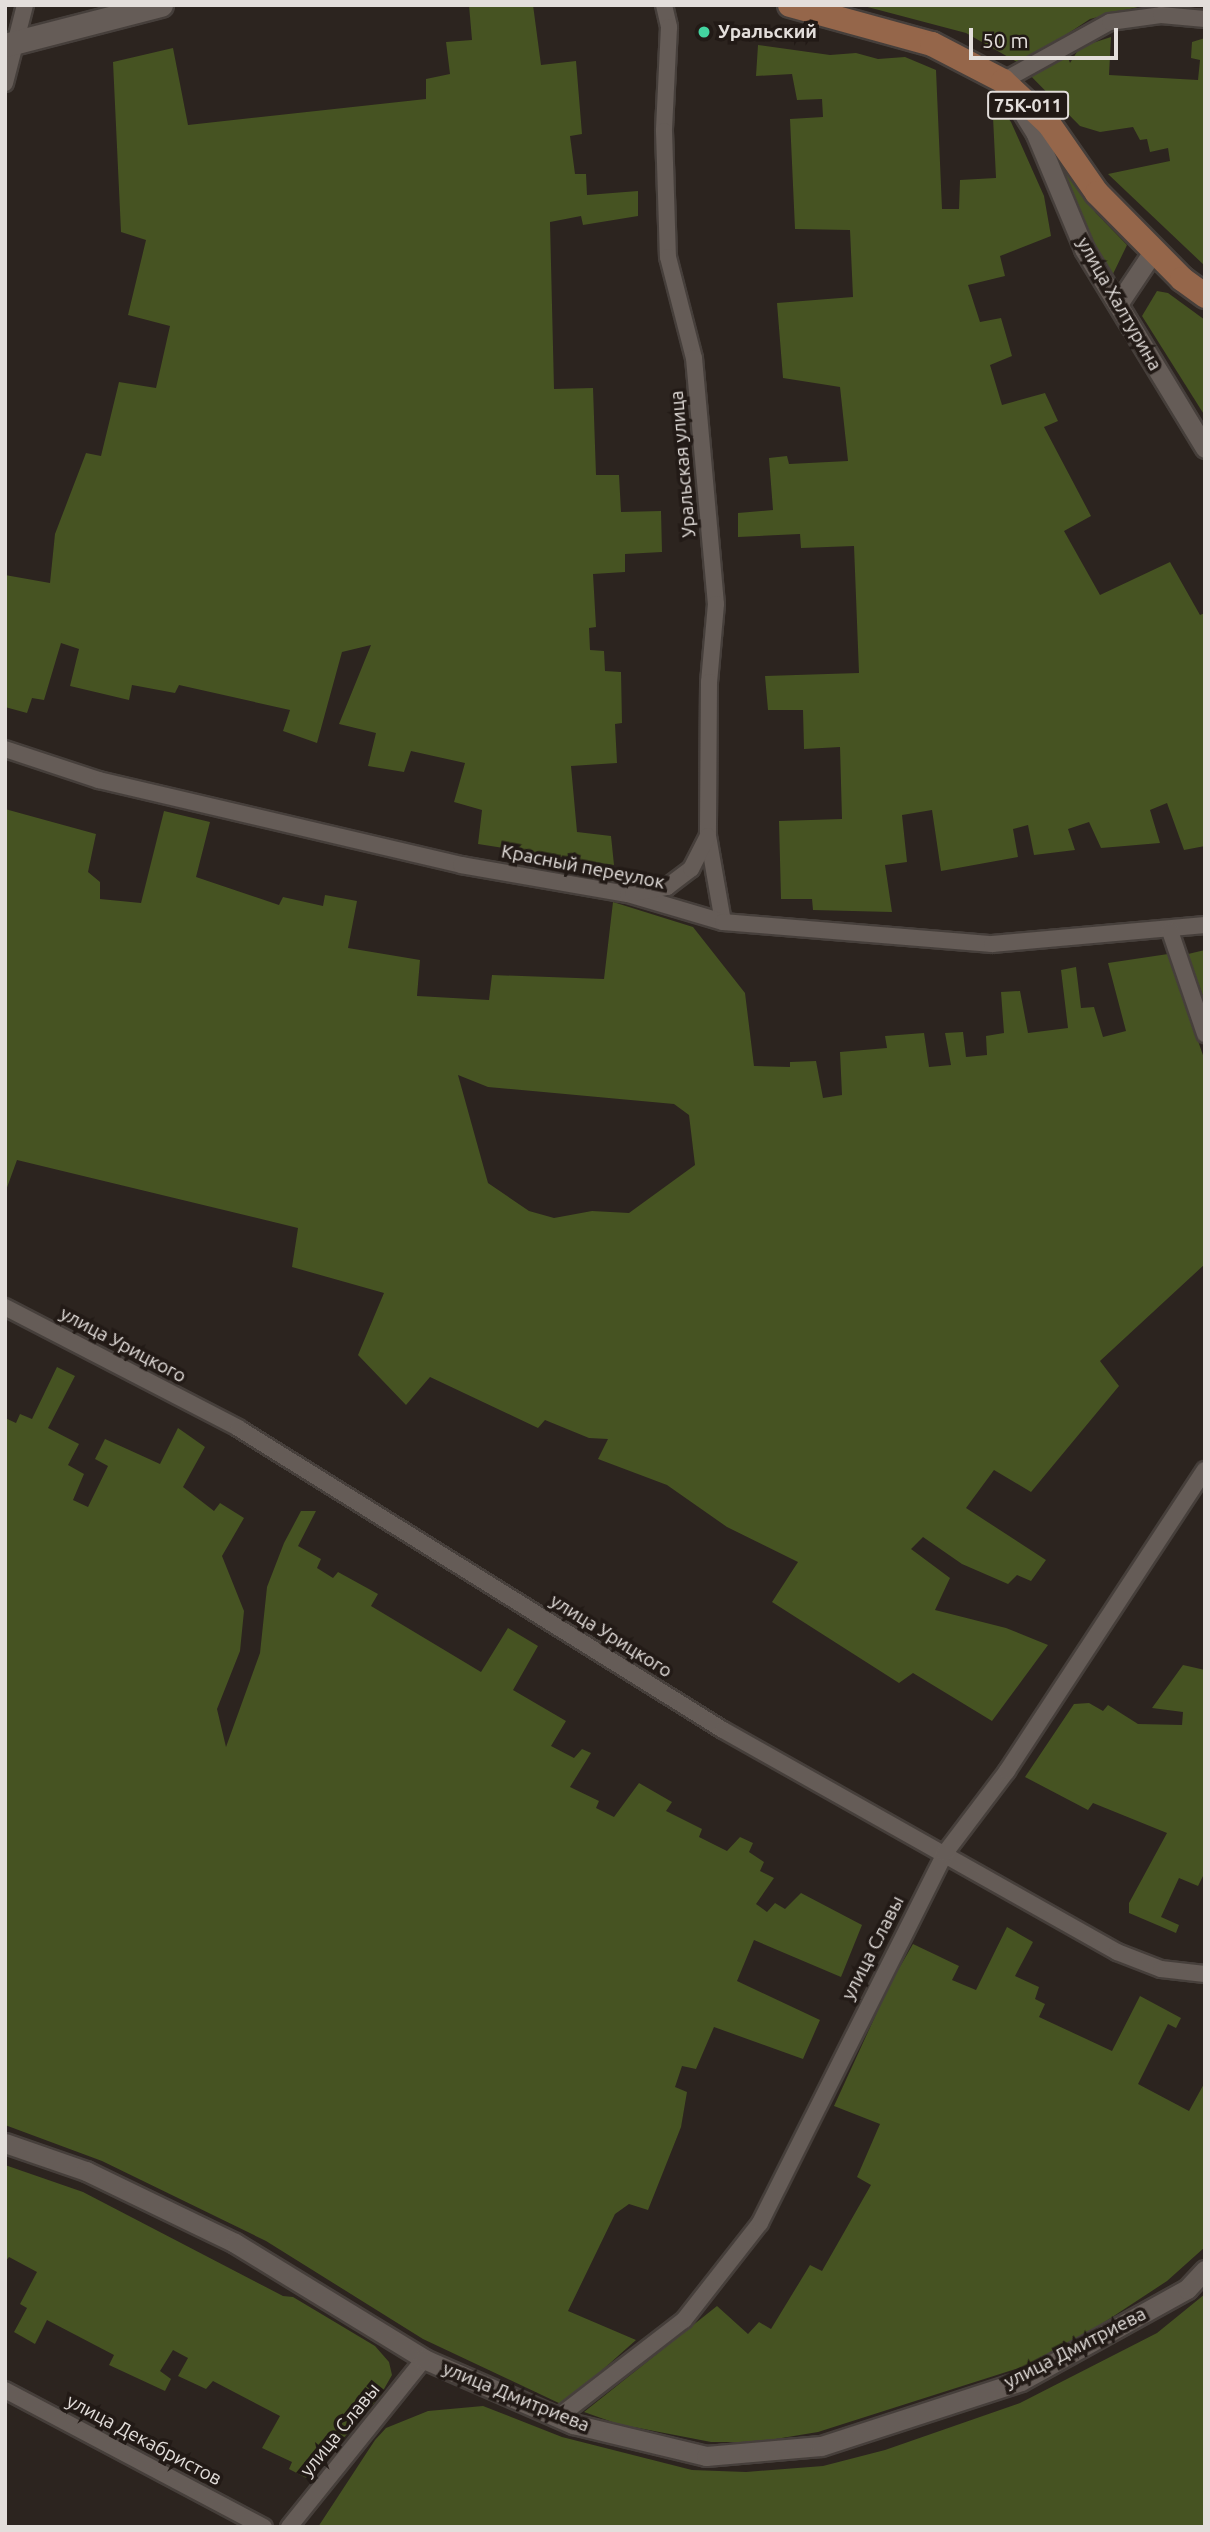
<!DOCTYPE html>
<html>
<head>
<meta charset="utf-8">
<style>
	body { margin:0 }
	#map { position:relative; width:1210px; height:2532px; overflow:hidden; background:#2c241f; font-family:Ubuntu,sans-serif }
	div>[style] { position:absolute }
	.green>* { inset:0; background:#465322 }
	.roads { filter:drop-shadow(2px 0 #463f3b) drop-shadow(-2px 0 #463f3b) drop-shadow(0 2px #463f3b) drop-shadow(0 -2px #463f3b) }
	.minor>* { height:16px; margin:-8px; padding:0 8px; transform-origin:8px; border-radius:8px; background:#655c57 }
	.tertiary>* { height:19px; margin:-9.5px; padding:0 9.5px; transform-origin:9.5px; border-radius:9.5px; background:#655c57 }
	.secondary>* { height:23px; margin:-11.5px; padding:0 11.5px; transform-origin:11.5px; border-radius:11.5px; background:#655c57 }
	.primary>* { height:24px; margin:-12px; padding:0 12px; transform-origin:12px; border-radius:12px; background:#95664a }
	.dots>* { width:19px; height:19px; translate:-50% -50%; box-sizing:border-box; border:4px solid #221a16; border-radius:50% }
	span { translate:-50% -50%; white-space:nowrap; text-align:center; line-height:1.15; -webkit-text-stroke:7px #221a16; paint-order:stroke }
	.shield-label span { padding:2px 5px; background:#221a16; border:2px solid; border-radius:5px; -webkit-text-stroke-width:0 }
	.shield-label { font-size:18px; color:#e3dedb; font-weight:700 }
	.poi-label { font-size:19px; color:#e3dedb; font-weight:700 }
	.left { translate:0 -50%; text-align:left }
	.street-label { font-size:19px; color:#e3dedb }
	.frame { position:absolute; inset:0; border:7px solid #e3dedb; pointer-events:none }
	.scale { position:absolute; left:969px; top:28px; width:149px; height:32px; box-sizing:border-box; border:4px solid #e3dedb; border-top:0; padding-left:9px; font-size:21px; line-height:24px; white-space:nowrap; color:#e3dedb; -webkit-text-stroke:5px #221a16; paint-order:stroke }
</style>
</head>
<body>
<div id="map">
	<div class="green">
		<div style="clip-path:polygon(469px 5px,533px 5px,541px 65px,576px 61px,582px 134px,570px 136px,575px 174px,586px 174px,587px 195px,638px 191px,638px 216px,583px 225px,581px 216px,550px 222px,554px 389px,593px 388px,596px 475px,619px 475px,621px 512px,661px 511px,662px 552px,625px 554px,625px 572px,593px 574px,596px 627px,589px 628px,590px 650px,604px 651px,605px 671px,621px 672px,622px 723px,615px 724px,617px 763px,571px 766px,577px 832px,611px 836px,614px 865px,478px 844px,482px 810px,454px 802px,465px 763px,411px 751px,404px 772px,368px 766px,376px 733px,339px 724px,371px 645px,342px 652px,317px 743px,283px 731px,290px 710px,179px 685px,175px 693px,132px 685px,129px 700px,70px 686px,79px 649px,61px 643px,44px 700px,32px 698px,27px 713px,5px 707px,5px 575px,50px 583px,55px 534px,86px 453px,101px 456px,119px 382px,156px 388px,170px 326px,128px 315px,146px 240px,121px 232px,113px 62px,173px 48px,188px 125px,426px 99px,426px 79px,450px 74px,446px 42px,472px 40px)"></div>
		<div style="clip-path:polygon(860px 5px,1146px 5px,1090px 19px,1061px 38px,1070px 63px,1080px 47px,1111px 37px,1109px 75px,1198px 80px,1200px 60px,1191px 58px,1192px 42px,1205px 38px,1205px 266px,1108px 174px,1170px 161px,1168px 148px,1150px 152px,1147px 139px,1140px 140px,1133px 127px,1100px 132px,1080px 126px,1017px 62px,966px 33px)"></div>
		<div style="clip-path:polygon(758px 45px,830px 55px,856px 53px,878px 59px,905px 57px,936px 70px,942px 209px,959px 209px,960px 180px,996px 178px,992px 97px,1011px 122px,1044px 196px,1051px 236px,1000px 256px,1005px 276px,968px 285px,980px 322px,1001px 318px,1012px 356px,990px 365px,1002px 405px,1045px 393px,1058px 421px,1044px 427px,1091px 516px,1064px 531px,1100px 595px,1170px 562px,1200px 615px,1205px 613px,1205px 846px,1184px 850px,1167px 803px,1150px 810px,1160px 843px,1101px 848px,1089px 822px,1068px 829px,1075px 850px,1034px 855px,1028px 825px,1013px 829px,1018px 857px,941px 871px,932px 810px,902px 815px,907px 862px,885px 865px,892px 912px,813px 910px,812px 899px,781px 899px,779px 821px,842px 819px,840px 747px,804px 749px,803px 710px,768px 710px,765px 676px,859px 673px,854px 546px,801px 548px,800px 534px,738px 537px,738px 513px,773px 510px,769px 458px,787px 456px,789px 464px,848px 461px,840px 387px,783px 378px,777px 303px,853px 297px,850px 230px,795px 229px,790px 119px,823px 117px,822px 99px,797px 100px,792px 74px,756px 76px)"></div>
		<div style="clip-path:polygon(1062px 159px,1096px 213px,1127px 245px,1113px 274px,1085px 229px,1057px 162px)"></div>
		<div style="clip-path:polygon(1157px 291px,1168px 293px,1205px 320px,1205px 416px,1142px 316px)"></div>
		<div style="clip-path:polygon(evenodd,5px 809px,96px 834px,88px 872px,100px 882px,100px 899px,141px 903px,164px 811px,210px 822px,196px 877px,279px 905px,283px 897px,323px 906px,325px 895px,357px 901px,348px 948px,420px 960px,417px 996px,489px 1000px,492px 975px,604px 979px,613px 902px,693px 927px,745px 993px,754px 1066px,790px 1067px,790px 1062px,816px 1061px,823px 1098px,842px 1095px,840px 1052px,887px 1048px,885px 1036px,924px 1033px,929px 1067px,951px 1065px,945px 1033px,963px 1032px,966px 1057px,987px 1055px,986px 1036px,1004px 1033px,1001px 992px,1020px 991px,1028px 1033px,1068px 1028px,1061px 970px,1076px 967px,1081px 1008px,1094px 1007px,1103px 1037px,1126px 1031px,1108px 963px,1168px 954px,1205px 1061px,1205px 1264px,1100px 1361px,1119px 1386px,1031px 1492px,994px 1470px,966px 1508px,1046px 1560px,1031px 1581px,1017px 1575px,1008px 1584px,962px 1564px,923px 1537px,911px 1549px,950px 1578px,935px 1610px,1006px 1628px,1048px 1645px,992px 1721px,913px 1673px,899px 1683px,772px 1602px,798px 1562px,727px 1527px,667px 1485px,598px 1459px,608px 1439px,589px 1438px,545px 1420px,538px 1428px,430px 1377px,406px 1405px,358px 1355px,384px 1293px,292px 1267px,298px 1228px,17px 1160px,5px 1193px,5px 809px,458px 1075px,488px 1087px,674px 1104px,689px 1115px,695px 1165px,629px 1213px,592px 1211px,554px 1218px,529px 1211px,488px 1183px,458px 1075px)"></div>
		<div style="clip-path:polygon(1205px 950px,1205px 1002px,1188px 954px)"></div>
		<div style="clip-path:polygon(57px 1367px,75px 1376px,48px 1428px,79px 1444px,68px 1465px,84px 1474px,73px 1500px,88px 1507px,108px 1466px,95px 1459px,105px 1439px,160px 1464px,178px 1428px,205px 1447px,183px 1487px,214px 1511px,220px 1503px,244px 1518px,222px 1556px,244px 1611px,240px 1651px,217px 1709px,226px 1747px,260px 1653px,267px 1587px,284px 1543px,301px 1511px,316px 1511px,298px 1546px,321px 1559px,317px 1568px,333px 1578px,338px 1572px,378px 1594px,371px 1606px,481px 1672px,508px 1628px,538px 1646px,513px 1690px,566px 1721px,551px 1746px,574px 1758px,582px 1749px,591px 1753px,570px 1787px,599px 1801px,596px 1808px,614px 1817px,639px 1783px,672px 1802px,666px 1811px,702px 1829px,699px 1837px,727px 1851px,740px 1837px,753px 1843px,749px 1852px,764px 1862px,760px 1871px,774px 1878px,756px 1904px,767px 1912px,775px 1903px,785px 1909px,801px 1893px,862px 1925px,841px 1977px,754px 1940px,737px 1981px,820px 2020px,803px 2059px,714px 2027px,696px 2069px,682px 2066px,675px 2087px,687px 2092px,681px 2127px,648px 2210px,629px 2204px,615px 2214px,568px 2311px,636px 2340px,563px 2405px,423px 2339px,266px 2241px,102px 2161px,5px 2125px,5px 1418px,16px 1423px,20px 1414px,32px 1419px)"></div>
		<div style="clip-path:polygon(1183px 1665px,1205px 1670px,1205px 1872px,1198px 1886px,1179px 1878px,1161px 1917px,1179px 1925px,1176px 1933px,1129px 1913px,1129px 1903px,1167px 1833px,1093px 1803px,1088px 1810px,1025px 1777px,1074px 1704px,1089px 1703px,1103px 1711px,1108px 1705px,1138px 1724px,1182px 1725px,1183px 1712px,1152px 1708px)"></div>
		<div style="clip-path:polygon(1007px 1927px,1033px 1942px,1015px 1976px,1039px 1987px,1035px 1999px,1045px 2004px,1039px 2017px,1112px 2051px,1140px 1996px,1181px 2018px,1176px 2028px,1168px 2024px,1138px 2084px,1189px 2111px,1205px 2082px,1205px 2247px,1167px 2281px,1097px 2327px,1025px 2366px,818px 2432px,758px 2442px,711px 2442px,618px 2424px,584px 2412px,717px 2306px,748px 2334px,759px 2322px,771px 2329px,810px 2265px,822px 2271px,871px 2185px,857px 2177px,880px 2124px,834px 2106px,890px 1984px,913px 1944px,959px 1966px,952px 1980px,976px 1990px)"></div>
		<div style="clip-path:polygon(5px 2165px,83px 2192px,283px 2296px,293px 2297px,375px 2346px,389px 2362px,392px 2375px,380px 2396px,308px 2479px,289px 2469px,292px 2462px,262px 2448px,280px 2416px,213px 2381px,206px 2389px,178px 2376px,188px 2358px,173px 2350px,160px 2371px,171px 2379px,165px 2391px,109px 2365px,114px 2355px,47px 2320px,35px 2344px,14px 2332px,27px 2308px,20px 2304px,37px 2272px,9px 2257px,5px 2262px)"></div>
		<div style="clip-path:polygon(1205px 2294px,1205px 2527px,318px 2527px,375px 2440px,386px 2428px,428px 2411px,483px 2406px,562px 2437px,692px 2470px,746px 2472px,823px 2466px,885px 2450px,1020px 2403px,1157px 2333px)"></div>
	</div>
	<div class="roads">
		<div class="minor">
			<div style="left:664px;top:5px;width:23px;rotate:77deg"></div>
			<div style="left:669px;top:27px;width:104px;rotate:92.8deg"></div>
			<div style="left:664px;top:131px;width:126px;rotate:88.2deg"></div>
			<div style="left:668px;top:257px;width:104px;rotate:75.6deg"></div>
			<div style="left:694px;top:358px;width:247px;rotate:84.9deg"></div>
			<div style="left:716px;top:604px;width:78px;rotate:95.1deg"></div>
			<div style="left:709px;top:682px;width:154px;rotate:90.4deg"></div>
			<div style="left:708px;top:836px;width:87px;rotate:80.1deg"></div>
			<div style="left:1003px;top:81px;width:122px;rotate:-28.9deg"></div>
			<div style="left:1110px;top:22px;width:51px;rotate:-7.8deg"></div>
			<div style="left:1161px;top:15px;width:44px;rotate:5.2deg"></div>
			<div style="left:5px;top:83px;width:81px;rotate:-75.6deg"></div>
			<div style="left:5px;top:749px;width:99px;rotate:18.3deg"></div>
			<div style="left:99px;top:780px;width:372px;rotate:13.2deg"></div>
			<div style="left:461px;top:865px;width:169px;rotate:9.9deg"></div>
			<div style="left:628px;top:894px;width:99px;rotate:16.4deg"></div>
			<div style="left:723px;top:922px;width:270px;rotate:4.7deg"></div>
			<div style="left:992px;top:944px;width:214px;rotate:-5.1deg"></div>
			<div style="left:633px;top:893px;width:35px;rotate:-10deg"></div>
			<div style="left:667px;top:887px;width:30px;rotate:-37deg"></div>
			<div style="left:691px;top:869px;width:37px;rotate:-63deg"></div>
			<div style="left:1170px;top:931px;width:109px;rotate:71.2deg"></div>
			<div style="left:5px;top:1307px;width:263px;rotate:27.4deg"></div>
			<div style="left:238px;top:1428px;width:571px;rotate:31.91deg"></div>
			<div style="left:723px;top:1730px;width:452px;rotate:29.4deg"></div>
			<div style="left:1117px;top:1952px;width:47px;rotate:21.1deg"></div>
			<div style="left:1161px;top:1969px;width:44px;rotate:6.5deg"></div>
			<div style="left:5px;top:2390px;width:293px;rotate:27.9deg"></div>
			<div style="left:557px;top:2418px;width:160px;rotate:-37.7deg"></div>
			<div style="left:684px;top:2320px;width:123px;rotate:-51.9deg"></div>
			<div style="left:760px;top:2223px;width:414px;rotate:-63.4deg"></div>
			<div style="left:945px;top:1853px;width:103px;rotate:-52.9deg"></div>
			<div style="left:1007px;top:1771px;width:360px;rotate:-56.7deg"></div>
			<div style="left:289px;top:2527px;width:216px;rotate:-51.2deg"></div>
		</div>
		<div class="tertiary">
			<div style="left:1015px;top:100px;width:40px;rotate:58deg"></div>
			<div style="left:1036px;top:134px;width:125px;rotate:67.3deg"></div>
			<div style="left:1084px;top:249px;width:233px;rotate:58.7deg"></div>
			<div style="left:1118px;top:304px;width:65px;rotate:-56.3deg"></div>
			<div style="left:5px;top:2143px;width:86px;rotate:19.1deg"></div>
			<div style="left:86px;top:2171px;width:165px;rotate:25.8deg"></div>
			<div style="left:235px;top:2243px;width:222px;rotate:31.5deg"></div>
			<div style="left:424px;top:2359px;width:163px;rotate:23.6deg"></div>
			<div style="left:573px;top:2424px;width:137px;rotate:13.5deg"></div>
			<div style="left:706px;top:2456px;width:115px;rotate:-5deg"></div>
			<div style="left:821px;top:2446px;width:210px;rotate:-18deg"></div>
			<div style="left:1021px;top:2381px;width:190px;rotate:-29deg"></div>
			<div style="left:1187px;top:2289px;width:26px;rotate:-47deg"></div>
		</div>
		<div class="secondary">
			<div style="left:5px;top:45px;width:161px;rotate:-14.4deg"></div>
		</div>
		<div class="primary">
			<div style="left:790px;top:5px;width:147px;rotate:15.4deg"></div>
			<div style="left:932px;top:44px;width:80px;rotate:27.5deg"></div>
			<div style="left:1003px;top:81px;width:63px;rotate:43.1deg"></div>
			<div style="left:1049px;top:124px;width:84px;rotate:55.2deg"></div>
			<div style="left:1097px;top:193px;width:121px;rotate:45.3deg"></div>
			<div style="left:1182px;top:279px;width:29px;rotate:36deg"></div>
		</div>
	</div>
	<div class="dots">
		<div style="left:704px;top:32px;background:#43d4a0"></div>
	</div>
	<div class="shield-label">
		<span style="left:1028px;top:105px">75К-011</span>
	</div>
	<div class="poi-label">
		<span class="left" style="left:718px;top:32px">Уральский</span>
	</div>
	<div class="street-label">
		<span style="left:1119px;top:304px;rotate:60deg">улица Халтурина</span>
		<span style="left:683px;top:464px;rotate:-95deg">Уральская улица</span>
		<span style="left:583px;top:867px;rotate:11deg">Красный переулок</span>
		<span style="left:123px;top:1345px;rotate:28deg">улица Урицкого</span>
		<span style="left:611px;top:1636px;rotate:32deg">улица Урицкого</span>
		<span style="left:873px;top:1948px;rotate:-63deg">улица Славы</span>
		<span style="left:1075px;top:2348px;rotate:-27deg">улица Дмитриева</span>
		<span style="left:516px;top:2397px;rotate:22deg">улица Дмитриева</span>
		<span style="left:340px;top:2430px;rotate:-51deg">улица Славы</span>
		<span style="left:144px;top:2440px;rotate:28deg">улица Декабристов</span>
	</div>
	<div class="frame"></div>
	<div class="scale">50 m</div>
</div>
</body>
</html>
